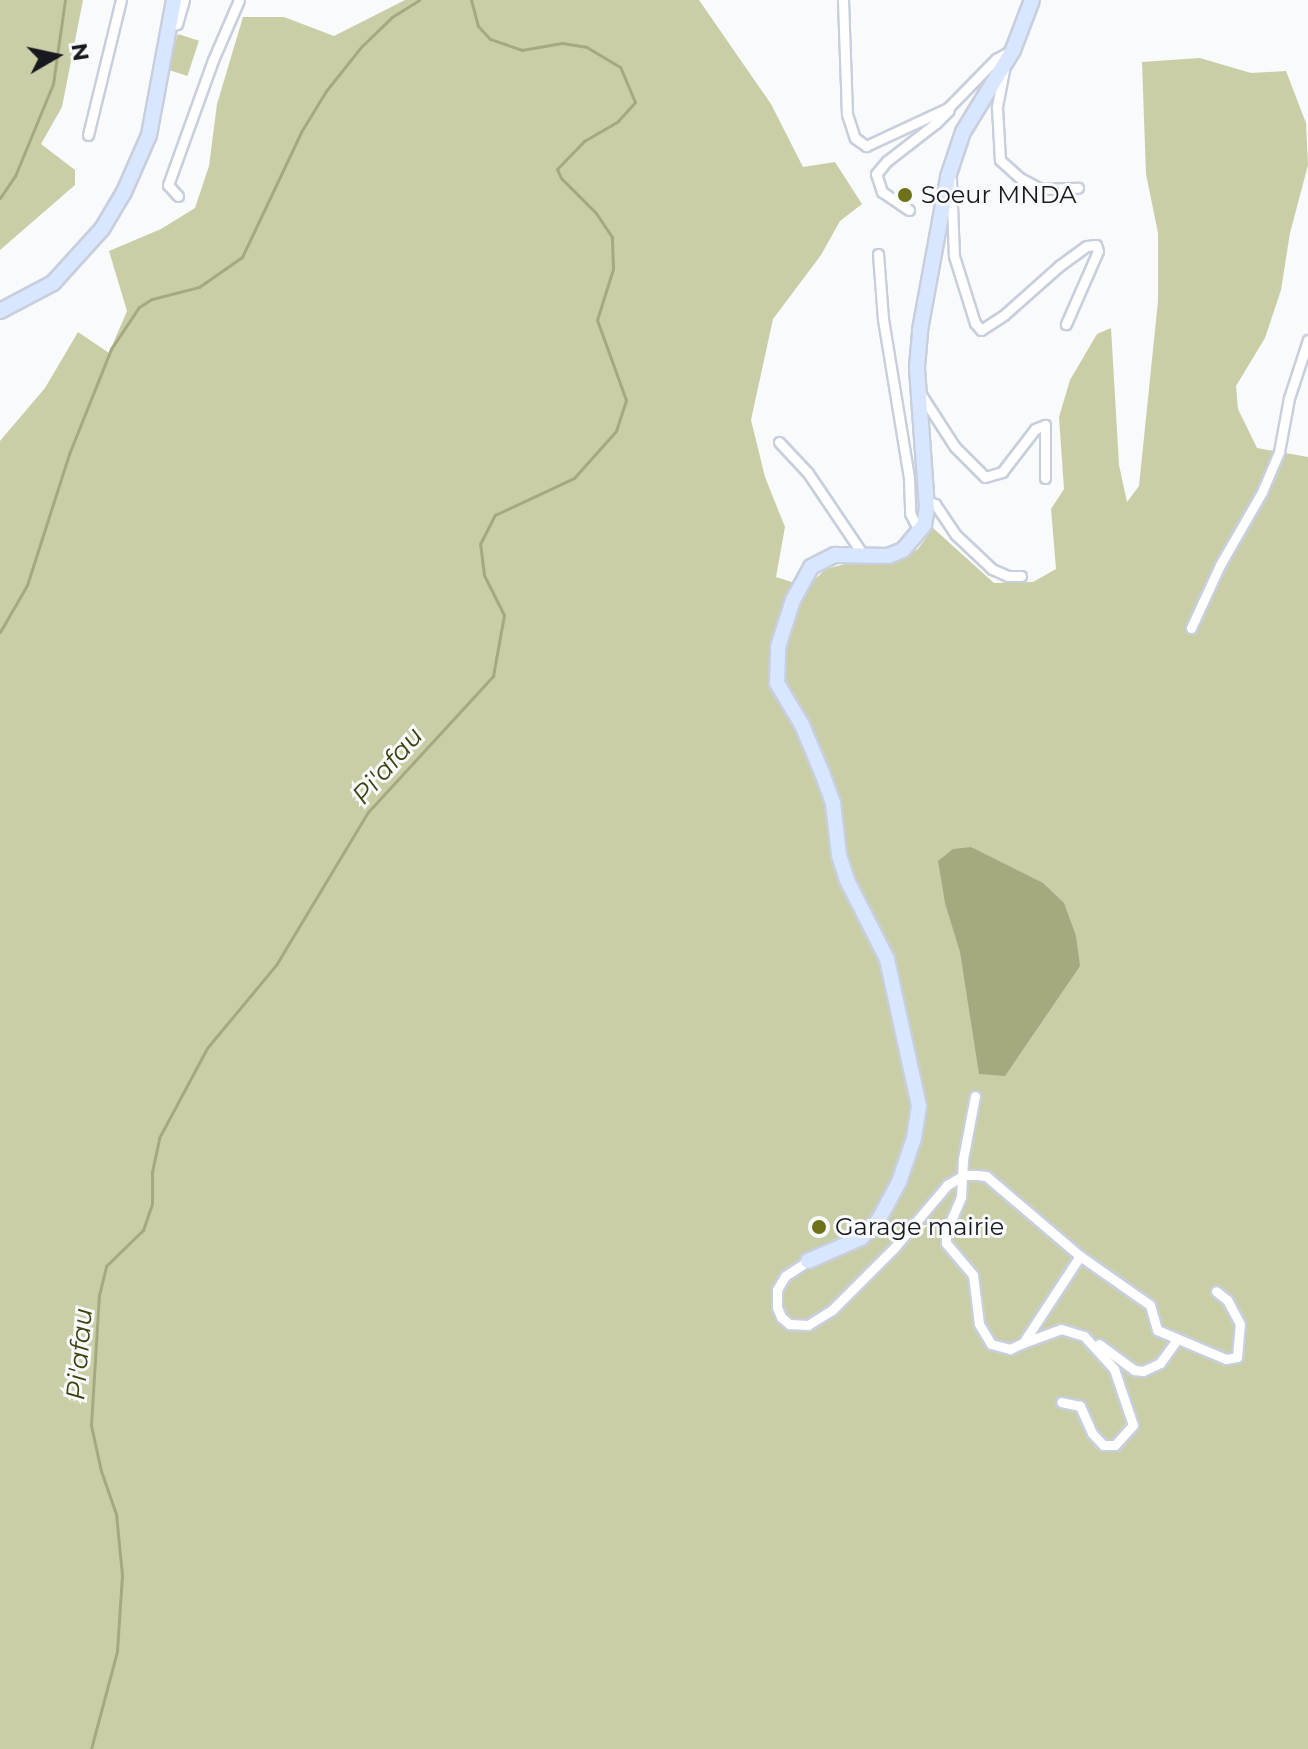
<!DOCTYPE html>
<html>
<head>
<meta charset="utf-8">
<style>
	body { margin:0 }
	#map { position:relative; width:1308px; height:1749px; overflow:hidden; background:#f8fafc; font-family:Montserrat,sans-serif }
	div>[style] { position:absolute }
	.green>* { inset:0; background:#cacea7; transform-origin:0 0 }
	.water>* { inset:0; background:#a5a97f }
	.stream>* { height:3px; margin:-1.5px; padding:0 1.5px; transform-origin:1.5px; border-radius:1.5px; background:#a5a97f }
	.roads { filter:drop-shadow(2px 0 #c8cfdc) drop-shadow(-2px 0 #c8cfdc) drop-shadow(0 2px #c8cfdc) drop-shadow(0 -2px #c8cfdc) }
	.street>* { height:9px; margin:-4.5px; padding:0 4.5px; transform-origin:4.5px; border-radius:4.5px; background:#fff }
	.secondary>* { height:14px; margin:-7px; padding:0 7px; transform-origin:7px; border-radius:7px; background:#d9e6ff }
	.dots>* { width:22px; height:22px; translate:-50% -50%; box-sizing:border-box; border:4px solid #f8fafc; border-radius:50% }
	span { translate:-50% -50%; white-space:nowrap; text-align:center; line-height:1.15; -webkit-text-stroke:6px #f8fafc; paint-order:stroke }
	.poi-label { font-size:24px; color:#17191e }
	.left { translate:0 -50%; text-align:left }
	.water-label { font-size:26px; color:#3e400e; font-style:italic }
	.north { position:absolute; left:16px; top:16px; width:80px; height:80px; -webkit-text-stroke:6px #f8fafc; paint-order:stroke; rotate:81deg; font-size:22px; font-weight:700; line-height:32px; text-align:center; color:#17191e }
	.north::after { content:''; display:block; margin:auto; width:28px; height:36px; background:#17191e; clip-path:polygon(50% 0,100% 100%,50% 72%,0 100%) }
</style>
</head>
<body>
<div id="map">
	<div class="green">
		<div style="clip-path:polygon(0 0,83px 0,62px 107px,41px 144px,75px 170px,75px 185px,0 250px)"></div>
		<div style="clip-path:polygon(405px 0,699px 0,771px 104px,803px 167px,835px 162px,862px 204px,840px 221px,821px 255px,773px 319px,751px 420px,765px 477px,785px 527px,776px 577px,807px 587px,826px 569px,845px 564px,893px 564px,918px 549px,933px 528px,994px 583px,1033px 582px,1056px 569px,1051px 509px,1064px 489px,1059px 417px,1070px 380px,1097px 334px,1111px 328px,1119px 465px,1127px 502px,1139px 486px,1158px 301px,1158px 233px,1146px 174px,1142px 62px,1200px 58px,1251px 73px,1286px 71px,1306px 123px,1308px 165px,1290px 233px,1281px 290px,1265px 338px,1236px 386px,1238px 409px,1257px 448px,1308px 457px,1308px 1749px,0 1749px,0 441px,45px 388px,78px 332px,109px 353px,127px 311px,109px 251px,161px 229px,195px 208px,209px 166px,217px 104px,243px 17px,284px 17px,334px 36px)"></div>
		<div style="left:178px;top:34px;width:22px;height:37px;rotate:18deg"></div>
	</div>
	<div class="water">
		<div style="clip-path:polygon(971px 847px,1043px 883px,1064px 903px,1076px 936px,1080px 966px,1005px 1076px,979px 1074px,960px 952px,945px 903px,938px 861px,953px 849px)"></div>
	</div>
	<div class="stream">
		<div style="left:0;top:198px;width:27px;rotate:-56deg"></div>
		<div style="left:15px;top:176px;width:100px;rotate:-67.6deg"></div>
		<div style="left:53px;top:84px;width:85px;rotate:-81.9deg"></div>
		<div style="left:0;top:632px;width:54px;rotate:-60.1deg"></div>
		<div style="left:27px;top:585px;width:138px;rotate:-72.2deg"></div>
		<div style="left:69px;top:454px;width:113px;rotate:-68.2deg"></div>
		<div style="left:111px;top:349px;width:50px;rotate:-56.3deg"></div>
		<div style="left:139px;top:307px;width:15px;rotate:-32deg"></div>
		<div style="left:152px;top:299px;width:49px;rotate:-14.3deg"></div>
		<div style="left:199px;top:287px;width:52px;rotate:-34.9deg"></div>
		<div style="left:242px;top:257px;width:138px;rotate:-64.7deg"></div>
		<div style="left:301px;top:132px;width:48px;rotate:-58.6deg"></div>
		<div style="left:326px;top:91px;width:56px;rotate:-51.5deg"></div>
		<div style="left:361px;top:47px;width:43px;rotate:-44.1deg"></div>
		<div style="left:392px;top:17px;width:32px;rotate:-32deg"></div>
		<div style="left:91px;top:1749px;width:101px;rotate:-75.1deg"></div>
		<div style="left:117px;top:1651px;width:76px;rotate:-86.2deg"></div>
		<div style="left:122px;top:1575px;width:61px;rotate:-95.6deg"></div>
		<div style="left:116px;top:1514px;width:46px;rotate:-109.2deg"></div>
		<div style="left:101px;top:1471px;width:47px;rotate:-102.3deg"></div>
		<div style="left:91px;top:1425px;width:130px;rotate:-86.5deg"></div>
		<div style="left:99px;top:1295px;width:30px;rotate:-76deg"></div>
		<div style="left:106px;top:1266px;width:52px;rotate:-44.2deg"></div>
		<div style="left:143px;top:1230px;width:28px;rotate:-71deg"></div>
		<div style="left:152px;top:1204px;width:32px;rotate:-90deg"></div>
		<div style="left:152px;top:1172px;width:35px;rotate:-78deg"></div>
		<div style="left:159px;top:1138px;width:102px;rotate:-61.9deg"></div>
		<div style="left:207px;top:1048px;width:108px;rotate:-50.3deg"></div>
		<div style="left:276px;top:965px;width:179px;rotate:-59deg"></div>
		<div style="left:368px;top:812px;width:185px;rotate:-47.4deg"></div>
		<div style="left:493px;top:676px;width:62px;rotate:-79.8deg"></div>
		<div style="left:504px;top:615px;width:45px;rotate:-116.6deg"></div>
		<div style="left:484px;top:575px;width:31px;rotate:-97deg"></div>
		<div style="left:480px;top:544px;width:33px;rotate:-63deg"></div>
		<div style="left:495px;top:515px;width:87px;rotate:-25.1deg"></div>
		<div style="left:574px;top:478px;width:63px;rotate:-48.2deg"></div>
		<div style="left:616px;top:431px;width:33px;rotate:-72deg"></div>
		<div style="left:626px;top:400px;width:85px;rotate:-109.9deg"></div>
		<div style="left:597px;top:320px;width:53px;rotate:-72.6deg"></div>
		<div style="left:613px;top:269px;width:32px;rotate:-92deg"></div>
		<div style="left:612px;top:237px;width:29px;rotate:-124deg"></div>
		<div style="left:596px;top:213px;width:49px;rotate:-135deg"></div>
		<div style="left:561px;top:178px;width:10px;rotate:-114deg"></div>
		<div style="left:557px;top:169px;width:39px;rotate:-46deg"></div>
		<div style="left:584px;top:141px;width:39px;rotate:-30deg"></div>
		<div style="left:618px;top:121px;width:25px;rotate:-48deg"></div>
		<div style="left:635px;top:102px;width:38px;rotate:-113deg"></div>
		<div style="left:620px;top:67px;width:39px;rotate:-149deg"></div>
		<div style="left:587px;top:47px;width:25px;rotate:-171deg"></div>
		<div style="left:562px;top:43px;width:41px;rotate:170.1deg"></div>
		<div style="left:522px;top:50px;width:34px;rotate:-161deg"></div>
		<div style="left:490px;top:39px;width:18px;rotate:-133deg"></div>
		<div style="left:478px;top:26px;width:27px;rotate:-105deg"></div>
	</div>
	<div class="roads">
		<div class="street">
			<div style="left:843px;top:0;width:114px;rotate:88deg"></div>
			<div style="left:847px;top:114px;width:25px;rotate:72deg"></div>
			<div style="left:855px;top:138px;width:14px;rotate:36deg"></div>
			<div style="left:866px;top:146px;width:90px;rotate:-24.9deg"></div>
			<div style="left:948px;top:108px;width:69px;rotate:-45.6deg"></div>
			<div style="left:996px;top:59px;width:19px;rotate:-28deg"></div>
			<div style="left:167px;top:27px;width:10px;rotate:-17deg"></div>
			<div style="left:177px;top:24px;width:25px;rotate:-74deg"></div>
			<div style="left:1004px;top:70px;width:38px;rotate:101deg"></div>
			<div style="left:997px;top:107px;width:53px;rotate:86.8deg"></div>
			<div style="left:1000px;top:160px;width:27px;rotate:42deg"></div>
			<div style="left:1020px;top:178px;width:24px;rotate:28deg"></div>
			<div style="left:1041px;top:189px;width:37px;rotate:-2deg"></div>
			<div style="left:88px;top:135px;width:139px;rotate:-76.3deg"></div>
			<div style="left:951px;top:179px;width:77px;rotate:87.8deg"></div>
			<div style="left:954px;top:256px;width:70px;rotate:72.6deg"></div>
			<div style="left:975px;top:323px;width:9px;rotate:49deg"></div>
			<div style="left:981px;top:330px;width:27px;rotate:-33deg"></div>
			<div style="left:1004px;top:315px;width:74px;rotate:-41.7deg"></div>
			<div style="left:1059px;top:266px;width:34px;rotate:-36deg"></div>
			<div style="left:1087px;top:246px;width:9px;rotate:-6deg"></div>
			<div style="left:1096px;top:245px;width:6px;rotate:72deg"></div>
			<div style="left:1098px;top:251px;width:80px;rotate:113.7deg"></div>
			<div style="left:178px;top:196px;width:15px;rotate:-132deg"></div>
			<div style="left:168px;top:185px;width:133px;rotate:-70.2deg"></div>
			<div style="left:213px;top:60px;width:65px;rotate:-66.6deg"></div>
			<div style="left:909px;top:210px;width:32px;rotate:-146deg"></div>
			<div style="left:882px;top:192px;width:19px;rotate:-108deg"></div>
			<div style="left:876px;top:174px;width:17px;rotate:-50deg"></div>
			<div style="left:887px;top:161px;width:62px;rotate:-37.8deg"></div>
			<div style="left:936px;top:123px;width:18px;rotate:-45deg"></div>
			<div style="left:878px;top:254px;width:65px;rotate:85.6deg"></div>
			<div style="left:883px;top:319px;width:161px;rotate:80.7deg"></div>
			<div style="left:909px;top:478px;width:35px;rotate:88deg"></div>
			<div style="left:910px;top:513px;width:22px;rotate:63deg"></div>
			<div style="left:920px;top:393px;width:64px;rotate:57.1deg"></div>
			<div style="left:955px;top:447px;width:42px;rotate:45deg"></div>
			<div style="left:985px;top:477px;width:18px;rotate:-16deg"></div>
			<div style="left:1002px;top:472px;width:54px;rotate:-52.5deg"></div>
			<div style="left:1035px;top:429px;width:11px;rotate:-22deg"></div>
			<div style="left:1045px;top:425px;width:53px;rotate:90deg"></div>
			<div style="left:779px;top:442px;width:42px;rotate:46.9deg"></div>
			<div style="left:808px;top:473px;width:100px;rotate:56deg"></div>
			<div style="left:927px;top:501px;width:9px;rotate:21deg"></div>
			<div style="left:935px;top:504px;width:37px;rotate:56deg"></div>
			<div style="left:956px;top:535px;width:50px;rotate:43.4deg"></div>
			<div style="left:992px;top:569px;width:17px;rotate:24deg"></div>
			<div style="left:1008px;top:576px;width:13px"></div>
			<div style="left:1191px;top:628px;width:69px;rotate:-65.3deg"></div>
			<div style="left:1220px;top:565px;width:84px;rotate:-60.1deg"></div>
			<div style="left:1262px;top:492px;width:43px;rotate:-67deg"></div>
			<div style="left:1279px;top:452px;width:55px;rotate:-79.5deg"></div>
			<div style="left:1289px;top:398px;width:61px;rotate:-71.9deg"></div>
			<div style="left:975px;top:1096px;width:64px;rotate:100.8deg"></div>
			<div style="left:963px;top:1159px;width:38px;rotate:93deg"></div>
			<div style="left:961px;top:1197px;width:38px;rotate:113deg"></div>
			<div style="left:946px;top:1232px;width:11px;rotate:90deg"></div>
			<div style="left:946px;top:1243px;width:42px;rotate:49.8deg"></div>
			<div style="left:973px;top:1275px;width:49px;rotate:83deg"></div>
			<div style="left:979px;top:1324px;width:23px;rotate:59deg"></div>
			<div style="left:991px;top:1344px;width:20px;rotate:15deg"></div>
			<div style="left:1010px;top:1349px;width:14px;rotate:-25deg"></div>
			<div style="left:1023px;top:1343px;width:104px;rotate:-56.8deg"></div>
			<div style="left:808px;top:1261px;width:27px;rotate:147deg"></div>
			<div style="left:785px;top:1276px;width:16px;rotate:120deg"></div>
			<div style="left:777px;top:1290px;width:17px;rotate:90deg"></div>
			<div style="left:777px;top:1307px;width:11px;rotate:68deg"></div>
			<div style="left:781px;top:1317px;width:11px;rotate:41deg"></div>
			<div style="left:789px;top:1324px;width:19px;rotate:3deg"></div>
			<div style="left:808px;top:1325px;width:28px;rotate:-32deg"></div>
			<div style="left:832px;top:1310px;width:88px;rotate:-45deg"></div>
			<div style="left:894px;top:1248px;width:82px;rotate:-49.9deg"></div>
			<div style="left:947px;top:1185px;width:20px;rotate:-30deg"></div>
			<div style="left:964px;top:1175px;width:13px"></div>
			<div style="left:977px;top:1175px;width:9px;rotate:6deg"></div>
			<div style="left:986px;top:1176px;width:123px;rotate:40.4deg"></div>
			<div style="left:1080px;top:1256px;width:85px;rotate:35deg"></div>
			<div style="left:1150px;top:1305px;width:26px;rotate:74deg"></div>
			<div style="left:1157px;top:1330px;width:75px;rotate:22.8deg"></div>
			<div style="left:1226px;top:1359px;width:11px;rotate:-10deg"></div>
			<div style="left:1237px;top:1357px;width:33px;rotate:-85deg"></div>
			<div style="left:1240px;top:1324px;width:27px;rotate:-118deg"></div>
			<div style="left:1227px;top:1300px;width:14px;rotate:-141deg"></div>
			<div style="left:1023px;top:1343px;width:40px;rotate:-20.2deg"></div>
			<div style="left:1061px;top:1329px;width:24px;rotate:17deg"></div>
			<div style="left:1084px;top:1336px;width:45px;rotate:47.7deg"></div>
			<div style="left:1114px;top:1369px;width:59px;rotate:71.3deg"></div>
			<div style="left:1133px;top:1425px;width:27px;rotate:132deg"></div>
			<div style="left:1115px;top:1445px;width:12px;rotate:180deg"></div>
			<div style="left:1103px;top:1445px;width:16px;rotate:-133deg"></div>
			<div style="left:1092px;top:1433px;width:30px;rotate:-114deg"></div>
			<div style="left:1080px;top:1406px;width:19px;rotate:-168deg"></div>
			<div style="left:1099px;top:1344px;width:44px;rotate:36.6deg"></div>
			<div style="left:1134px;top:1370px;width:9px;rotate:6deg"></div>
			<div style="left:1143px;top:1371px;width:19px;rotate:-25deg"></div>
			<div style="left:1160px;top:1363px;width:29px;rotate:-54deg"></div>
		</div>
		<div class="secondary">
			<div style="left:0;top:311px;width:60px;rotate:-27.8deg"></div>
			<div style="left:53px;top:283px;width:73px;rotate:-47.8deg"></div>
			<div style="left:102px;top:229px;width:43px;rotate:-59.3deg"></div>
			<div style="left:124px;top:192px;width:62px;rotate:-66.3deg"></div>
			<div style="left:149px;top:135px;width:137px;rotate:-79.5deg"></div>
			<div style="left:808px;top:1261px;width:58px;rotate:-23.5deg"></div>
			<div style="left:861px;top:1238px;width:24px;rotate:-45deg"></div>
			<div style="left:878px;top:1221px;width:44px;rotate:-61.7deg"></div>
			<div style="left:899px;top:1182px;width:46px;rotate:-71.2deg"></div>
			<div style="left:914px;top:1138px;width:32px;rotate:-81deg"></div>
			<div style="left:919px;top:1106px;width:150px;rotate:-102.3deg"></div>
			<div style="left:887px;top:959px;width:89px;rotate:-116.9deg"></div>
			<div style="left:847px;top:880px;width:26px;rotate:-108deg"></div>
			<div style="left:839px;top:855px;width:52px;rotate:-96.6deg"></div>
			<div style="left:833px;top:803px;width:32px;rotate:-110deg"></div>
			<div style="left:822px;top:773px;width:52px;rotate:-112.6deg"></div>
			<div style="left:802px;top:725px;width:49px;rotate:-120.8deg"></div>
			<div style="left:777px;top:683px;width:36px;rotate:-88deg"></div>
			<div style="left:778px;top:647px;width:49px;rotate:-72.3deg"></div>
			<div style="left:793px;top:600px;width:38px;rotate:-61deg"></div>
			<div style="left:811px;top:567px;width:27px;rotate:-27deg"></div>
			<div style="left:835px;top:555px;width:53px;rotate:1.1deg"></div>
			<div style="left:888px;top:556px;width:16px;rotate:-22deg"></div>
			<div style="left:903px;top:550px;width:33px;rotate:-50deg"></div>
			<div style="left:924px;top:525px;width:17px;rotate:-80deg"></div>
			<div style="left:927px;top:508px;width:141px;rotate:-94.1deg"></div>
			<div style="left:917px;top:367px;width:37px;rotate:-85deg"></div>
			<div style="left:920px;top:330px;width:156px;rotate:-79.6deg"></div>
			<div style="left:948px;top:177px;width:47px;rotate:-71.6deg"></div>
			<div style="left:963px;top:132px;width:96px;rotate:-58.6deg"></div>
			<div style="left:1013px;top:50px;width:53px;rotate:-69.2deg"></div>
		</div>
	</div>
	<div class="dots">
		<div style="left:905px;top:195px;background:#6e7218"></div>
		<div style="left:819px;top:1227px;background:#6e7218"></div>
	</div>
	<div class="poi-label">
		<span class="left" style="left:921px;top:195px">Soeur MNDA</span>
		<span class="left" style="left:835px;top:1227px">Garage mairie</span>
	</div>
	<div class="water-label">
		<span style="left:388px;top:766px;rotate:-49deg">Pi'afau</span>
		<span style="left:80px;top:1354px;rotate:-85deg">Pi'afau</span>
	</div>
	<div class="north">N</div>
</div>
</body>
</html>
